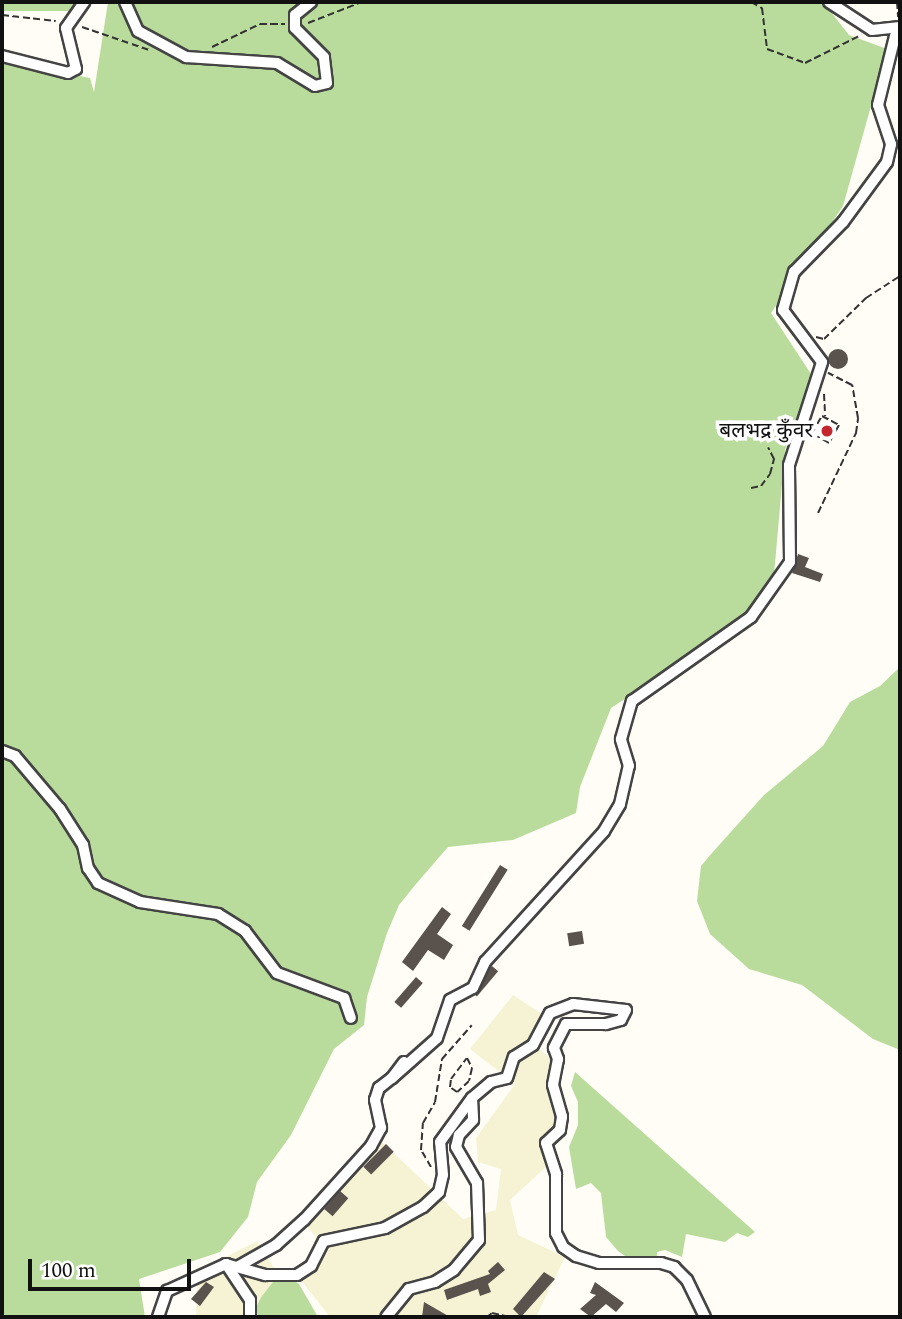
<!DOCTYPE html>
<html>
<head>
<meta charset="utf-8">
<style>
	body { margin:0 }
	#map { position:relative; width:902px; height:1319px; overflow:hidden; background:#fffdf5; font-family:Spectral,"Noto Sans Devanagari",serif }
	div>[style] { position:absolute }
	.farmland>* { inset:0; background:#f6f3d4 }
	.forest>* { inset:0; background:#b9dc9c; transform-origin:0 0 }
	.building>* { inset:0; background:#5a524d; transform-origin:0 0 }
	.round { border-radius:50% }
	.path>* { height:2px; margin-top:-1px; transform-origin:0; background:repeating-linear-gradient(90deg,#333 0 7px,transparent 0 10.5px) }
	.roads { filter:drop-shadow(2px 0 #444) drop-shadow(-2px 0 #444) drop-shadow(0 2px #444) drop-shadow(0 -2px #444) }
	.minor>* { height:10px; margin:-5px; padding:0 5px; transform-origin:5px; border-radius:5px; background:#fff }
	.dots>* { width:19px; height:19px; translate:-50% -50%; box-sizing:border-box; border:4px solid #fff; border-radius:50% }
	span { translate:-50% -50%; white-space:nowrap; text-align:center; line-height:1.15; -webkit-text-stroke:7px #fff; paint-order:stroke }
	.poi-label { font-size:21px; color:#111 }
	.right { translate:-100% -50%; text-align:right }
	.frame { position:absolute; inset:0; border:4px solid #111; pointer-events:none }
	.scale { position:absolute; left:28px; top:1259px; width:163px; height:32px; box-sizing:border-box; border:4px solid #111; border-top:0; padding-left:9px; font-size:21px; line-height:24px; white-space:nowrap; color:#111; -webkit-text-stroke:5px #fff; paint-order:stroke }
</style>
</head>
<body>
<div id="map">
	<div class="farmland">
		<div style="clip-path:polygon(513px 995px,546px 1017px,534px 1045px,562px 1068px,559px 1081px,564px 1117px,546px 1149px,546px 1167px,510px 1200px,518px 1235px,565px 1257px,536px 1317px,330px 1317px,297px 1275px,328px 1252px,306px 1225px,378px 1138px,463px 1219px,496px 1210px,501px 1169px,478px 1162px,476px 1138px,515px 1084px,470px 1049px)"></div>
		<div style="clip-path:polygon(257px 1241px,277px 1273px,277px 1317px,196px 1317px,198px 1276px,203px 1269px)"></div>
	</div>
	<div class="forest">
		<div style="left:2px;top:2px;width:71px;height:9px"></div>
		<div style="clip-path:polygon(108px 2px,823px 2px,849px 35px,887px 49px,843px 206px,771px 313px,813px 377px,785px 450px,774px 575px,736px 626px,611px 708px,580px 787px,576px 813px,513px 840px,448px 847px,416px 884px,399px 905px,387px 933px,367px 997px,364px 1025px,334px 1049px,291px 1135px,257px 1182px,248px 1217px,220px 1252px,139px 1279px,145px 1317px,2px 1317px,2px 60px,90px 78px,94px 92px)"></div>
		<div style="clip-path:polygon(900px 667px,900px 1050px,873px 1039px,802px 985px,749px 969px,710px 934px,697px 901px,701px 866px,712px 853px,764px 795px,823px 746px,850px 702px,880px 686px)"></div>
		<div style="clip-path:polygon(575px 1072px,755px 1232px,748px 1237px,737px 1233px,725px 1242px,686px 1234px,682px 1257px,665px 1250px,657px 1252px,657px 1269px,645px 1270px,618px 1251px,606px 1237px,601px 1193px,591px 1183px,576px 1189px,569px 1147px,578px 1125px,578px 1102px,571px 1086px)"></div>
		<div style="clip-path:polygon(288px 1276px,299px 1284px,318px 1317px,258px 1317px,256px 1307px,262px 1296px,273px 1282px)"></div>
	</div>
	<div class="building">
		<div class="round" style="left:828px;top:349px;width:20px;height:20px"></div>
		<div style="clip-path:polygon(798px 554px,809px 558px,805px 567px,823px 574px,820px 582px,792px 573px)"></div>
		<div style="left:500px;top:865px;width:9px;height:72px;rotate:32deg"></div>
		<div style="clip-path:polygon(442px 907px,451px 914px,437px 934px,453px 945px,444px 960px,428px 950px,413px 971px,402px 962px)"></div>
		<div style="left:582px;top:931px;width:13px;height:15px;rotate:81deg"></div>
		<div style="left:492px;top:966px;width:8px;height:33px;rotate:40deg"></div>
		<div style="left:416px;top:977px;width:9px;height:33px;rotate:41deg"></div>
		<div style="left:386px;top:1144px;width:11px;height:32px;rotate:45deg"></div>
		<div style="left:340px;top:1191px;width:11px;height:24px;rotate:41deg"></div>
		<div style="clip-path:polygon(498px 1262px,505px 1270px,488px 1284px,491px 1292px,480px 1296px,478px 1289px,447px 1300px,444px 1290px,490px 1274px,488px 1271px)"></div>
		<div style="clip-path:polygon(544px 1272px,555px 1279px,521px 1317px,513px 1309px)"></div>
		<div style="clip-path:polygon(206px 1282px,214px 1287px,200px 1306px,191px 1299px)"></div>
		<div style="clip-path:polygon(595px 1282px,624px 1303px,616px 1312px,606px 1304px,591px 1317px,580px 1309px,596px 1295px,590px 1293px)"></div>
		<div style="clip-path:polygon(424px 1302px,450px 1317px,422px 1317px)"></div>
	</div>
	<div class="path">
		<div style="left:751px;top:2px;width:13px;rotate:29deg"></div>
		<div style="left:762px;top:8px;width:41px;rotate:83deg"></div>
		<div style="left:767px;top:49px;width:40px;rotate:20.2deg"></div>
		<div style="left:805px;top:63px;width:63px;rotate:-26.6deg"></div>
		<div style="left:897px;top:2px;width:15px;rotate:86deg"></div>
		<div style="left:2px;top:15px;width:54px;rotate:6.3deg"></div>
		<div style="left:308px;top:23px;width:58px;rotate:-21.3deg"></div>
		<div style="left:82px;top:27px;width:71px;rotate:18.9deg"></div>
		<div style="left:212px;top:47px;width:53px;rotate:-25.6deg"></div>
		<div style="left:260px;top:24px;width:25px"></div>
		<div style="left:816px;top:337px;width:8px;rotate:14deg"></div>
		<div style="left:824px;top:339px;width:59px;rotate:-44.3deg"></div>
		<div style="left:866px;top:298px;width:40px;rotate:-32.9deg"></div>
		<div style="left:824px;top:394px;width:22px;rotate:87deg"></div>
		<div style="left:822px;top:416px;width:19px;rotate:28deg"></div>
		<div style="left:839px;top:425px;width:21px;rotate:119deg"></div>
		<div style="left:829px;top:443px;width:20px;rotate:-150deg"></div>
		<div style="left:812px;top:433px;width:20px;rotate:-60deg"></div>
		<div style="left:751px;top:488px;width:10px;rotate:-11deg"></div>
		<div style="left:761px;top:486px;width:15px;rotate:-53deg"></div>
		<div style="left:770px;top:474px;width:16px;rotate:-75deg"></div>
		<div style="left:774px;top:459px;width:13px;rotate:-117deg"></div>
		<div style="left:818px;top:513px;width:89px;rotate:-64.6deg"></div>
		<div style="left:856px;top:433px;width:15px;rotate:-82deg"></div>
		<div style="left:858px;top:418px;width:34px;rotate:-100deg"></div>
		<div style="left:852px;top:385px;width:27px;rotate:-153deg"></div>
		<div style="left:467px;top:1058px;width:11px;rotate:63deg"></div>
		<div style="left:472px;top:1068px;width:13px;rotate:103deg"></div>
		<div style="left:469px;top:1081px;width:16px;rotate:137deg"></div>
		<div style="left:457px;top:1092px;width:9px;rotate:-144deg"></div>
		<div style="left:450px;top:1087px;width:8px;rotate:-83deg"></div>
		<div style="left:451px;top:1079px;width:26px;rotate:-53deg"></div>
		<div style="left:431px;top:1167px;width:20px;rotate:-120deg"></div>
		<div style="left:421px;top:1150px;width:27px;rotate:-86deg"></div>
		<div style="left:423px;top:1123px;width:24px;rotate:-60deg"></div>
		<div style="left:435px;top:1102px;width:44px;rotate:-80.8deg"></div>
		<div style="left:442px;top:1059px;width:45px;rotate:-48.6deg"></div>
		<div style="left:487px;top:1317px;width:6px;rotate:-39deg"></div>
		<div style="left:492px;top:1313px;width:17px;rotate:13deg"></div>
	</div>
	<div class="roads">
		<div class="minor">
			<div style="left:125px;top:2px;width:32px;rotate:66deg"></div>
			<div style="left:138px;top:31px;width:55px;rotate:28.4deg"></div>
			<div style="left:186px;top:57px;width:91px;rotate:3.8deg"></div>
			<div style="left:277px;top:63px;width:44px;rotate:31.2deg"></div>
			<div style="left:315px;top:86px;width:12px;rotate:-14deg"></div>
			<div style="left:327px;top:83px;width:26px;rotate:-97deg"></div>
			<div style="left:324px;top:57px;width:41px;rotate:-135deg"></div>
			<div style="left:295px;top:28px;width:13px;rotate:-90deg"></div>
			<div style="left:295px;top:15px;width:21px;rotate:-39deg"></div>
			<div style="left:829px;top:2px;width:51px;rotate:33.1deg"></div>
			<div style="left:872px;top:30px;width:28px;rotate:-6deg"></div>
			<div style="left:2px;top:56px;width:68px;rotate:14.4deg"></div>
			<div style="left:68px;top:73px;width:9px;rotate:-27deg"></div>
			<div style="left:76px;top:69px;width:42px;rotate:-103.7deg"></div>
			<div style="left:66px;top:28px;width:32px;rotate:-55deg"></div>
			<div style="left:2px;top:751px;width:14px;rotate:21deg"></div>
			<div style="left:15px;top:756px;width:70px;rotate:49.7deg"></div>
			<div style="left:60px;top:809px;width:43px;rotate:57.4deg"></div>
			<div style="left:83px;top:845px;width:24px;rotate:78deg"></div>
			<div style="left:88px;top:868px;width:18px;rotate:56deg"></div>
			<div style="left:98px;top:883px;width:46px;rotate:24.3deg"></div>
			<div style="left:140px;top:902px;width:79px;rotate:8.7deg"></div>
			<div style="left:218px;top:914px;width:32px;rotate:32deg"></div>
			<div style="left:245px;top:931px;width:53px;rotate:52.7deg"></div>
			<div style="left:277px;top:973px;width:72px;rotate:20.5deg"></div>
			<div style="left:344px;top:998px;width:21px;rotate:71deg"></div>
			<div style="left:404px;top:1062px;width:20px;rotate:127deg"></div>
			<div style="left:392px;top:1078px;width:60px;rotate:-41.6deg"></div>
			<div style="left:437px;top:1038px;width:40px;rotate:-71.1deg"></div>
			<div style="left:450px;top:1000px;width:26px;rotate:-28deg"></div>
			<div style="left:473px;top:988px;width:29px;rotate:-65deg"></div>
			<div style="left:485px;top:962px;width:177px;rotate:-47.7deg"></div>
			<div style="left:604px;top:831px;width:31px;rotate:-59deg"></div>
			<div style="left:620px;top:804px;width:39px;rotate:-77deg"></div>
			<div style="left:629px;top:766px;width:28px;rotate:-107deg"></div>
			<div style="left:621px;top:739px;width:40px;rotate:-74deg"></div>
			<div style="left:632px;top:701px;width:146px;rotate:-35.2deg"></div>
			<div style="left:751px;top:617px;width:67px;rotate:-54.7deg"></div>
			<div style="left:790px;top:562px;width:97px;rotate:-90.6deg"></div>
			<div style="left:789px;top:465px;width:108px;rotate:-72.2deg"></div>
			<div style="left:822px;top:362px;width:65px;rotate:-126.9deg"></div>
			<div style="left:783px;top:310px;width:40px;rotate:-74deg"></div>
			<div style="left:794px;top:272px;width:70px;rotate:-45.6deg"></div>
			<div style="left:843px;top:222px;width:74px;rotate:-53.7deg"></div>
			<div style="left:887px;top:162px;width:18px;rotate:-77deg"></div>
			<div style="left:891px;top:144px;width:41px;rotate:-108.4deg"></div>
			<div style="left:878px;top:105px;width:79px;rotate:-76.1deg"></div>
			<div style="left:472px;top:1098px;width:25px;rotate:-40deg"></div>
			<div style="left:491px;top:1082px;width:16px;rotate:-14deg"></div>
			<div style="left:507px;top:1078px;width:22px;rotate:-72deg"></div>
			<div style="left:514px;top:1057px;width:22px;rotate:-32deg"></div>
			<div style="left:533px;top:1045px;width:36px;rotate:-62deg"></div>
			<div style="left:550px;top:1013px;width:25px;rotate:-21deg"></div>
			<div style="left:573px;top:1004px;width:53px;rotate:6.5deg"></div>
			<div style="left:626px;top:1010px;width:11px;rotate:117deg"></div>
			<div style="left:621px;top:1020px;width:16px;rotate:165deg"></div>
			<div style="left:606px;top:1024px;width:40px;rotate:180deg"></div>
			<div style="left:566px;top:1024px;width:27px;rotate:117deg"></div>
			<div style="left:554px;top:1048px;width:12px;rotate:70deg"></div>
			<div style="left:558px;top:1059px;width:26px;rotate:101deg"></div>
			<div style="left:553px;top:1085px;width:33px;rotate:74deg"></div>
			<div style="left:562px;top:1117px;width:13px;rotate:99deg"></div>
			<div style="left:560px;top:1130px;width:19px;rotate:137deg"></div>
			<div style="left:546px;top:1143px;width:33px;rotate:72deg"></div>
			<div style="left:556px;top:1174px;width:59px;rotate:90deg"></div>
			<div style="left:556px;top:1233px;width:16px;rotate:63deg"></div>
			<div style="left:563px;top:1247px;width:16px;rotate:35deg"></div>
			<div style="left:576px;top:1256px;width:24px;rotate:17deg"></div>
			<div style="left:599px;top:1263px;width:62px"></div>
			<div style="left:661px;top:1263px;width:14px;rotate:17deg"></div>
			<div style="left:674px;top:1267px;width:18px;rotate:45deg"></div>
			<div style="left:687px;top:1280px;width:41px;rotate:64.1deg"></div>
			<div style="left:226px;top:1264px;width:43px;rotate:56.3deg"></div>
			<div style="left:250px;top:1300px;width:17px;rotate:90deg"></div>
			<div style="left:237px;top:1267px;width:45px;rotate:-29.4deg"></div>
			<div style="left:276px;top:1245px;width:38px;rotate:-42deg"></div>
			<div style="left:304px;top:1220px;width:100px;rotate:-47.8deg"></div>
			<div style="left:371px;top:1146px;width:21px;rotate:-61deg"></div>
			<div style="left:381px;top:1128px;width:29px;rotate:-102deg"></div>
			<div style="left:375px;top:1100px;width:13px;rotate:-72deg"></div>
			<div style="left:379px;top:1088px;width:16px;rotate:-38deg"></div>
			<div style="left:158px;top:1317px;width:28px;rotate:-71deg"></div>
			<div style="left:167px;top:1291px;width:65px;rotate:-24.6deg"></div>
			<div style="left:226px;top:1264px;width:41px;rotate:15.8deg"></div>
			<div style="left:265px;top:1275px;width:32px"></div>
			<div style="left:297px;top:1275px;width:17px;rotate:-33deg"></div>
			<div style="left:311px;top:1266px;width:28px;rotate:-63deg"></div>
			<div style="left:324px;top:1241px;width:62px;rotate:-12deg"></div>
			<div style="left:385px;top:1228px;width:43px;rotate:-28.9deg"></div>
			<div style="left:423px;top:1207px;width:22px;rotate:-43deg"></div>
			<div style="left:439px;top:1192px;width:17px;rotate:-77deg"></div>
			<div style="left:443px;top:1175px;width:33px;rotate:-95deg"></div>
			<div style="left:440px;top:1142px;width:54px;rotate:-54deg"></div>
			<div style="left:472px;top:1098px;width:22px;rotate:87deg"></div>
			<div style="left:473px;top:1120px;width:21px;rotate:133deg"></div>
			<div style="left:459px;top:1135px;width:12px;rotate:104deg"></div>
			<div style="left:456px;top:1147px;width:42px;rotate:59.7deg"></div>
			<div style="left:477px;top:1183px;width:57px;rotate:88deg"></div>
			<div style="left:479px;top:1240px;width:39px;rotate:130deg"></div>
			<div style="left:454px;top:1270px;width:22px;rotate:148deg"></div>
			<div style="left:435px;top:1282px;width:27px;rotate:165deg"></div>
			<div style="left:409px;top:1289px;width:36px;rotate:129deg"></div>
		</div>
	</div>
	<div class="dots">
		<div style="left:827px;top:431px;background:#c4262e"></div>
	</div>
	<div class="poi-label">
		<span class="right" style="left:813px;top:431px">बलभद्र कुँवर</span>
	</div>
	<div class="frame"></div>
	<div class="scale">100 m</div>
</div>
</body>
</html>
